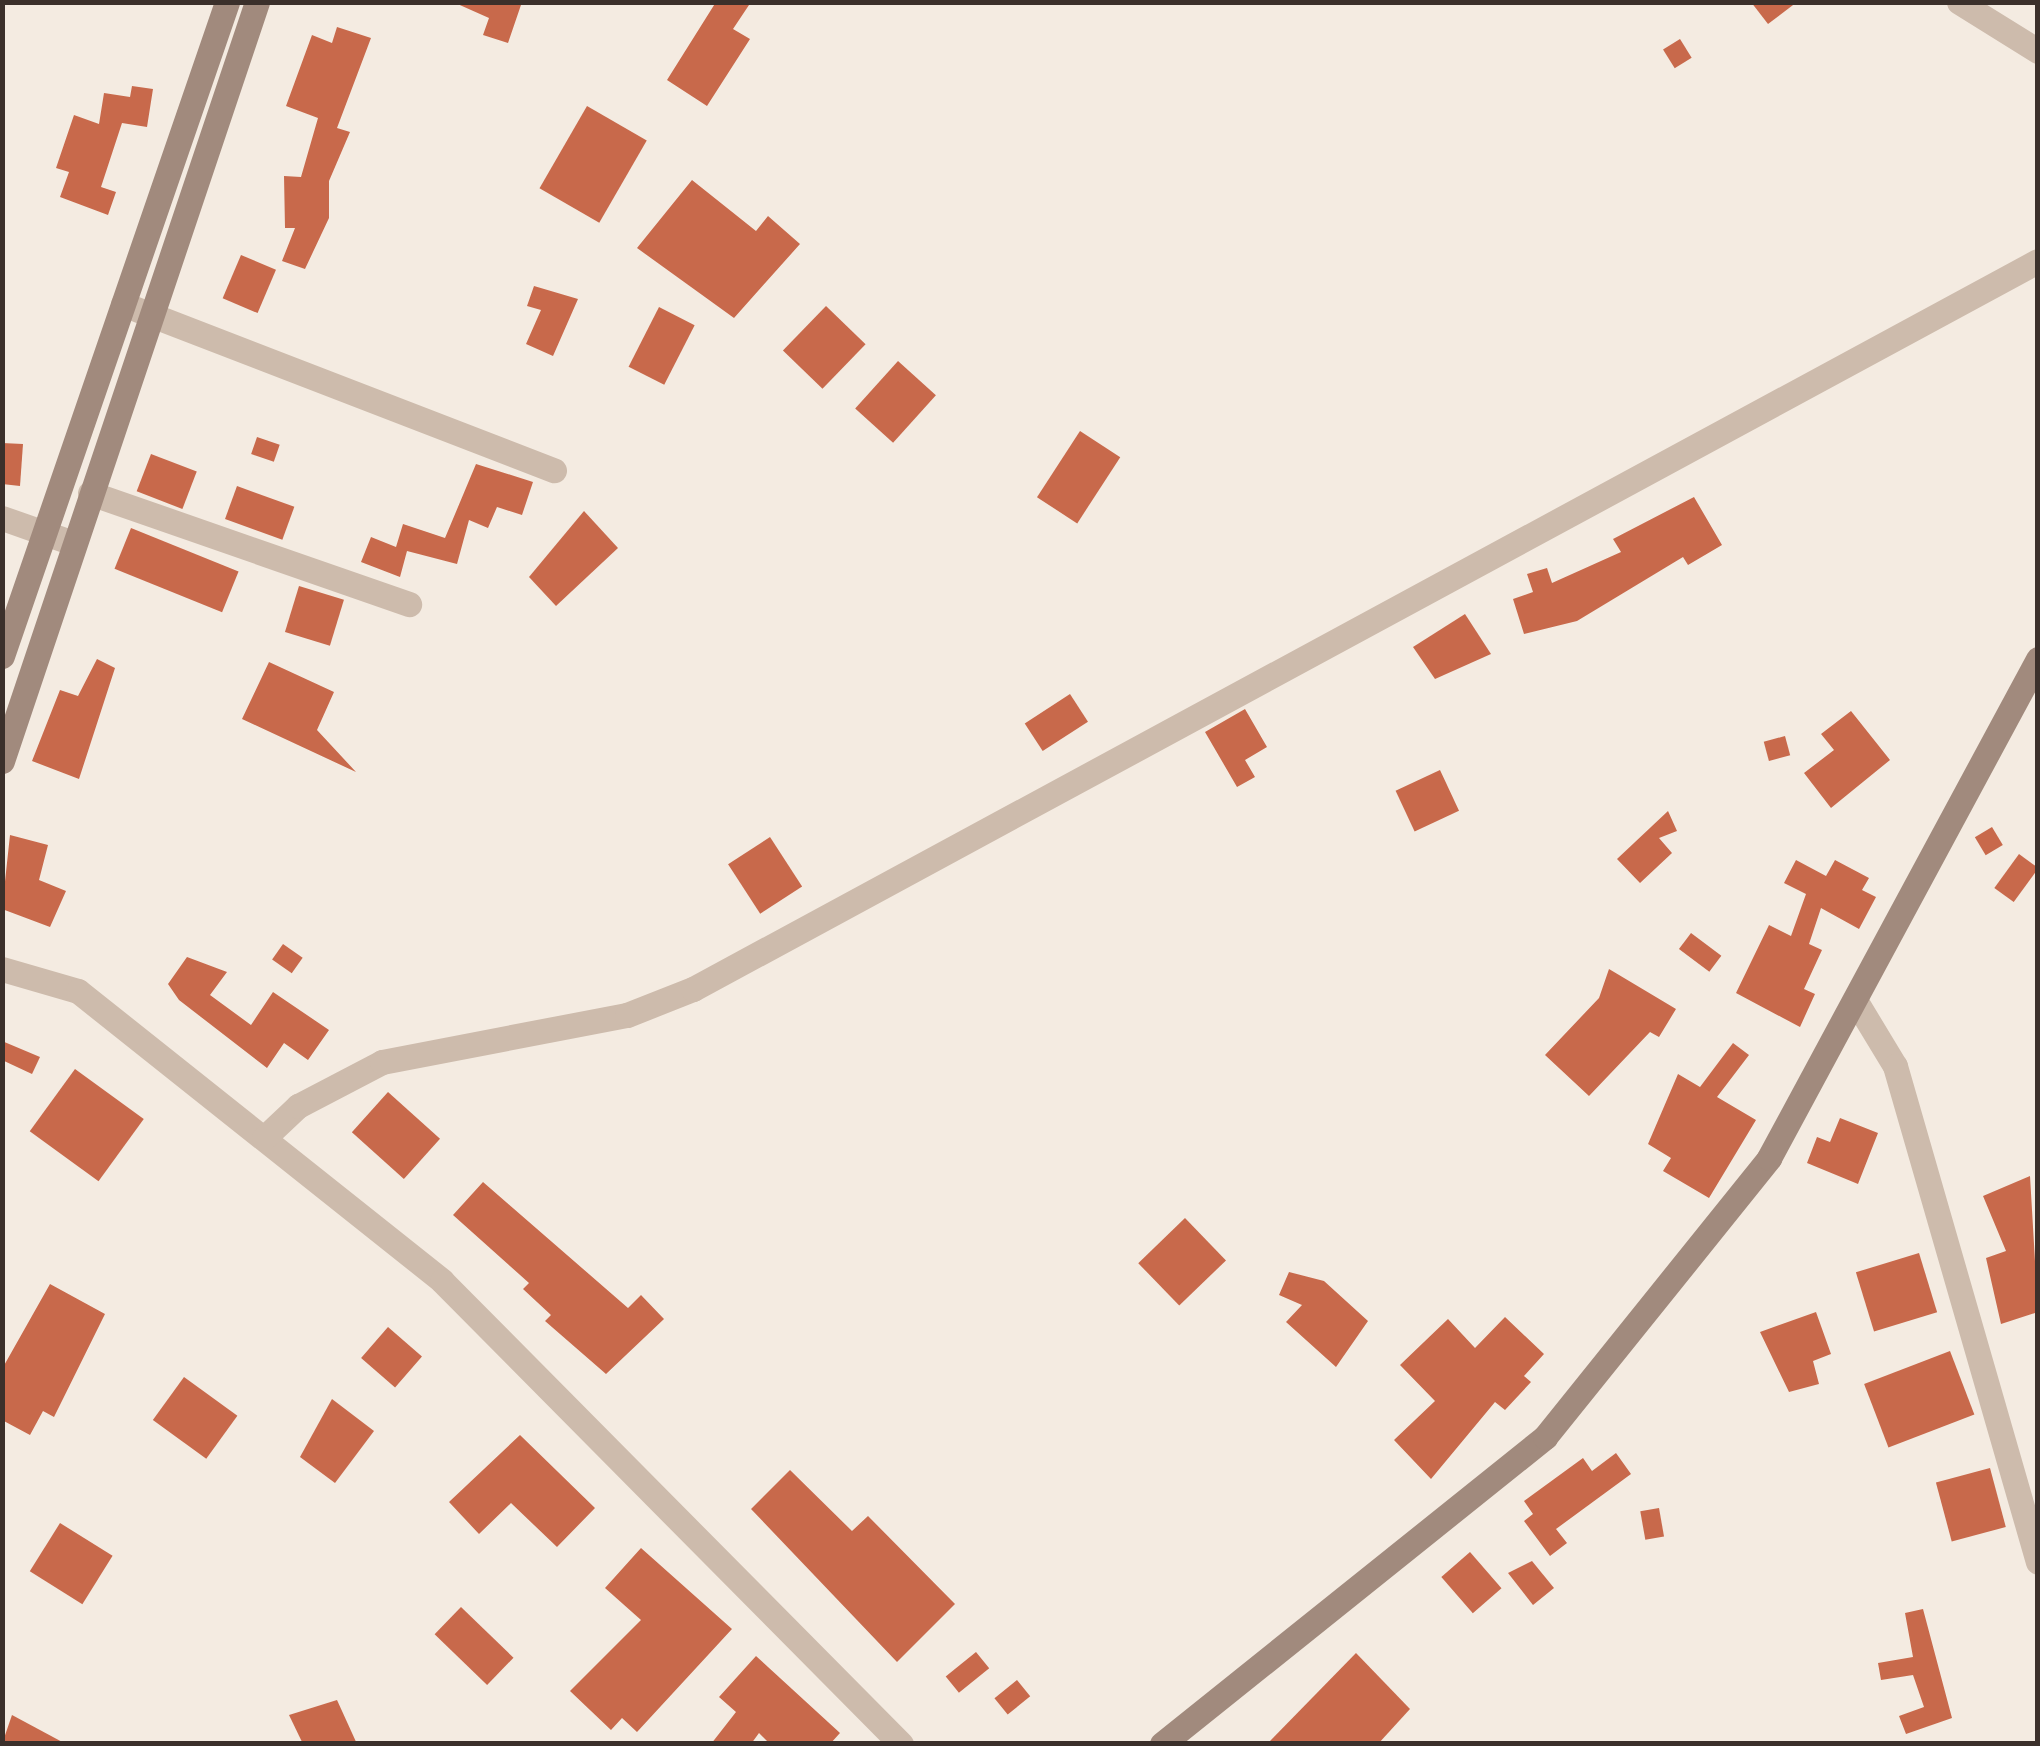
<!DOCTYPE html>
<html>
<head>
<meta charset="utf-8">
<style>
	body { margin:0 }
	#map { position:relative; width:2040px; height:1746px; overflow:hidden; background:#f4ebe1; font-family:Quicksand,sans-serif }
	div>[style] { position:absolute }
	.building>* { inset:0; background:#c8694b; transform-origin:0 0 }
	.street>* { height:25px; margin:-12.5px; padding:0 12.5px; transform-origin:12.5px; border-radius:12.5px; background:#cdbbac }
	.secondary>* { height:25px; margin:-12.5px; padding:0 12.5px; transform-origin:12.5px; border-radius:12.5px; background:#a18a7d }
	span { translate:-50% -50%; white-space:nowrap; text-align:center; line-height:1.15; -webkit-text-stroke:8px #fbf5ee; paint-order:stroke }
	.frame { position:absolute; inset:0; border:5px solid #3b302b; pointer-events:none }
</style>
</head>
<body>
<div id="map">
	<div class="building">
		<div style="clip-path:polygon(453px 2px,522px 2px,508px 43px,483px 35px,489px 18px)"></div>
		<div style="clip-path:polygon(716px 2px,751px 2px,733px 29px,750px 39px,707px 106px,667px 80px)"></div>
		<div style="clip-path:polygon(1751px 2px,1797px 2px,1768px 24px)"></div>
		<div style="clip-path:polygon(337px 27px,371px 38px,337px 128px,350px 132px,329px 181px,329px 218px,305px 269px,282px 261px,295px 228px,285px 228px,284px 176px,301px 177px,318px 118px,286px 106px,312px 35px,332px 43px)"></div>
		<div style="left:1680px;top:39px;width:22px;height:20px;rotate:58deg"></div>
		<div style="clip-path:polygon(132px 86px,153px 89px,147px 127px,122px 123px,101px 187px,116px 192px,108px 215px,60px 197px,69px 172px,56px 168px,74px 115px,99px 124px,104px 93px,130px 97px)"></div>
		<div style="left:587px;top:106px;width:69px;height:95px;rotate:30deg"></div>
		<div style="clip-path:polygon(692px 180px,756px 231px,768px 216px,800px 244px,734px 318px,637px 248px)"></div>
		<div style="left:241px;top:255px;width:38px;height:47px;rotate:23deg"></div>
		<div style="clip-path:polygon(534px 286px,578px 299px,553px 356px,526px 344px,541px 310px,527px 306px)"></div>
		<div style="left:826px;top:306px;width:55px;height:62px;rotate:44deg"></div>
		<div style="left:659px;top:307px;width:40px;height:67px;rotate:27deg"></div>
		<div style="left:898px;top:361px;width:51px;height:64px;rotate:42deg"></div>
		<div style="left:1080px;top:431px;width:48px;height:79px;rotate:33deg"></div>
		<div style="left:257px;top:437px;width:24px;height:18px;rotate:19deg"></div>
		<div style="clip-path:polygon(2px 443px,23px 444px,20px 486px,2px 484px)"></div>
		<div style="left:151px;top:454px;width:49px;height:40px;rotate:21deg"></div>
		<div style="clip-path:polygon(476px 464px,533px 482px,522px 515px,497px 507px,488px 528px,469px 520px,457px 564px,407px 551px,400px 577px,361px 562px,371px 537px,396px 547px,403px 524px,445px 538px)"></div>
		<div style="left:237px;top:486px;width:61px;height:35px;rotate:20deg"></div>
		<div style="clip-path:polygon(1694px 497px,1722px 545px,1688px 565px,1683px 557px,1577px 621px,1524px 634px,1513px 599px,1533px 592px,1527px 574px,1547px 568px,1552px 583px,1621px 552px,1613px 539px)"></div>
		<div style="clip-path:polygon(584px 511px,618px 548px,556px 606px,529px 577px)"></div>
		<div style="left:131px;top:528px;width:116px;height:44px;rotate:22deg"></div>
		<div style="left:299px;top:586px;width:47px;height:48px;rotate:17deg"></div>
		<div style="clip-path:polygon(1465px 614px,1491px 654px,1435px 679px,1413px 647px)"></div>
		<div style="clip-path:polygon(97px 659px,115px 668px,79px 779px,32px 761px,60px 690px,78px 696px)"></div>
		<div style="clip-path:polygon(269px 662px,334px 692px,317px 730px,356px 772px,242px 719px)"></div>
		<div style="left:1070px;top:694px;width:33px;height:54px;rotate:57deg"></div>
		<div style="clip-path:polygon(1245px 709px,1267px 747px,1245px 760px,1255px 777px,1237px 787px,1205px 732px)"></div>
		<div style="clip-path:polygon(1851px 711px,1890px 760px,1831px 808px,1804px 773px,1834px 750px,1821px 734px)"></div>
		<div style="left:1785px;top:736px;width:20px;height:22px;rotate:75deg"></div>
		<div style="left:1440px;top:770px;width:45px;height:49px;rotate:65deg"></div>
		<div style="clip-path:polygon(1668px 811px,1677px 831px,1659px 838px,1672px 853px,1640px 883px,1617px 859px)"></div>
		<div style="left:1992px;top:827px;width:21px;height:20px;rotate:59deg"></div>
		<div style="clip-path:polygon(10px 835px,48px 845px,39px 880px,66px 891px,50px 927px,2px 909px)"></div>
		<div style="left:770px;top:837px;width:59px;height:50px;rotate:57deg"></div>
		<div style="left:2019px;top:854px;width:24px;height:42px;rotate:36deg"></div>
		<div style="clip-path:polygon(1796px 860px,1826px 876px,1835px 860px,1869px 878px,1862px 890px,1876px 897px,1859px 929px,1821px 908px,1809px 944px,1822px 950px,1804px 989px,1815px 994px,1800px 1027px,1736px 993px,1769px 925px,1791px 936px,1806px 894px,1784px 883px)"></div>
		<div style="left:1691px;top:933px;width:38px;height:20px;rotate:37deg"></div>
		<div style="left:283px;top:944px;width:24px;height:19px;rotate:35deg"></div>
		<div style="clip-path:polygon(187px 957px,227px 972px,210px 995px,251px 1025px,273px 992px,329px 1030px,308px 1060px,284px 1043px,267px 1068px,179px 1000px,168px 984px)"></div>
		<div style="clip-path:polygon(1609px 969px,1676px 1009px,1659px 1037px,1650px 1032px,1589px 1096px,1545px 1055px,1599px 998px)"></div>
		<div style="clip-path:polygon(2px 1041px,40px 1057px,32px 1074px,2px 1060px)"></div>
		<div style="clip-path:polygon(1733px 1043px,1749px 1055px,1717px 1097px,1756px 1120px,1709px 1198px,1663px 1171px,1671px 1158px,1648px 1144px,1678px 1074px,1700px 1087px)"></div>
		<div style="left:75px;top:1069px;width:85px;height:77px;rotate:36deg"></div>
		<div style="left:388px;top:1092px;width:70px;height:54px;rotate:42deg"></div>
		<div style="clip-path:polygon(1840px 1118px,1878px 1133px,1858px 1184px,1807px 1163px,1817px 1137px,1830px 1142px)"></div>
		<div style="clip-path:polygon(2030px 1176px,2038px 1312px,2001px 1324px,1986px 1258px,2006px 1251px,1983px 1196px)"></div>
		<div style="clip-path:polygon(483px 1182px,628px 1308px,641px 1295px,664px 1319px,606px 1374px,545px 1321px,551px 1315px,523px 1289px,529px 1283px,453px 1215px)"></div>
		<div style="left:1185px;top:1218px;width:59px;height:65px;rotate:46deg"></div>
		<div style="left:1919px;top:1253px;width:62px;height:66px;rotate:73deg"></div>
		<div style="clip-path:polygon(1289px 1272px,1324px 1281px,1368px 1321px,1336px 1367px,1286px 1322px,1302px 1305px,1279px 1295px)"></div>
		<div style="clip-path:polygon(50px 1284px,105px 1314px,54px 1417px,43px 1411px,30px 1435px,2px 1420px,2px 1369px)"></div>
		<div style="clip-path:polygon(1816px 1312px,1831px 1354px,1813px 1361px,1819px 1384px,1789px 1392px,1760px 1332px)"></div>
		<div style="clip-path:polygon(1505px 1317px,1544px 1354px,1524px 1376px,1531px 1382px,1505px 1410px,1495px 1402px,1431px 1479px,1394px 1440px,1435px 1401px,1400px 1365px,1448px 1319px,1475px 1348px)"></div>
		<div style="left:388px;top:1327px;width:45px;height:41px;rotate:41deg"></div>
		<div style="left:1950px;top:1351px;width:68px;height:92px;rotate:69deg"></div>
		<div style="left:184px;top:1377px;width:66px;height:53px;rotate:36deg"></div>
		<div style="clip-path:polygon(332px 1399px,374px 1431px,335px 1483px,300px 1457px)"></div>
		<div style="clip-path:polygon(520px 1435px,595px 1508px,557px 1547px,511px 1503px,479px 1534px,449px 1502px)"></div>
		<div style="clip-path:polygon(1616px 1453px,1631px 1474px,1556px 1529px,1567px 1543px,1550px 1556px,1524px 1521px,1533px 1514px,1524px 1501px,1583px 1458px,1592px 1471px)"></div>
		<div style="left:1990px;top:1468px;width:61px;height:56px;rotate:75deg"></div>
		<div style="clip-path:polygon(790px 1470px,852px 1531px,868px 1516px,955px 1604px,897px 1662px,751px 1509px)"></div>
		<div style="left:1659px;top:1508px;width:29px;height:19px;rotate:80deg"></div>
		<div style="left:60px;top:1523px;width:62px;height:57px;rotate:32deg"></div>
		<div style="clip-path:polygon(641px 1548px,732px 1629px,637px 1732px,622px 1718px,611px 1730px,570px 1691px,641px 1620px,605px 1588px)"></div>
		<div style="left:1470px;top:1552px;width:48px;height:38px;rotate:49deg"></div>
		<div style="clip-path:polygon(1532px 1561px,1554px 1588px,1533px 1605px,1508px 1573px)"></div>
		<div style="left:461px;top:1607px;width:73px;height:38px;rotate:44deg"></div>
		<div style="clip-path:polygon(1923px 1609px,1952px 1718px,1906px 1734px,1899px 1716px,1924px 1707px,1913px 1675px,1881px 1680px,1878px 1663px,1913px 1657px,1905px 1613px)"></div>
		<div style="left:976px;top:1652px;width:21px;height:39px;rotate:51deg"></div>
		<div style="clip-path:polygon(1356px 1653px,1410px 1709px,1378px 1744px,1267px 1744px)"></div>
		<div style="clip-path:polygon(756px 1656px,840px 1733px,830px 1744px,770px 1744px,759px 1733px,751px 1744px,711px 1744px,736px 1712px,719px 1697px)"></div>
		<div style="left:1017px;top:1680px;width:21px;height:29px;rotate:51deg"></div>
		<div style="clip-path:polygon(337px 1700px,357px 1744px,303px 1744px,289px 1715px)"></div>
		<div style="clip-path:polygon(12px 1715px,66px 1744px,2px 1744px)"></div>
	</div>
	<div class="street">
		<div style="left:1959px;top:2px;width:93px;rotate:31.8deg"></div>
		<div style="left:123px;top:304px;width:462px;rotate:21.1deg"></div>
		<div style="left:90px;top:493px;width:338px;rotate:19.2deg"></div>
		<div style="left:2px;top:518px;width:75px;rotate:19.4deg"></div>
		<div style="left:2px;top:969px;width:79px;rotate:16.1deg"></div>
		<div style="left:78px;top:991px;width:465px;rotate:38.5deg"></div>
		<div style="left:442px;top:1281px;width:652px;rotate:45.25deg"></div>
		<div style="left:1855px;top:1000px;width:77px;rotate:58.8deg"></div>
		<div style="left:1895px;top:1066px;width:516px;rotate:73.92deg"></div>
		<div style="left:264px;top:1138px;width:47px;rotate:-43.3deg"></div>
		<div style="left:298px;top:1106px;width:95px;rotate:-27.6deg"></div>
		<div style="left:382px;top:1062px;width:249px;rotate:-10.9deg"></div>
		<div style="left:627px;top:1015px;width:71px;rotate:-21.5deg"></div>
		<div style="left:693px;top:989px;width:1529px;rotate:-28.43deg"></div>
	</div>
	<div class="secondary">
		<div style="left:2px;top:656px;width:692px;rotate:-71.01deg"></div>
		<div style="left:2px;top:761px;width:801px;rotate:-71.43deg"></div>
		<div style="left:1162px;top:1744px;width:491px;rotate:-38.7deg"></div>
		<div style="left:1545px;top:1437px;width:358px;rotate:-51.2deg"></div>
		<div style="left:1769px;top:1158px;width:567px;rotate:-61.67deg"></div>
	</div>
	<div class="frame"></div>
</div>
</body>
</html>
